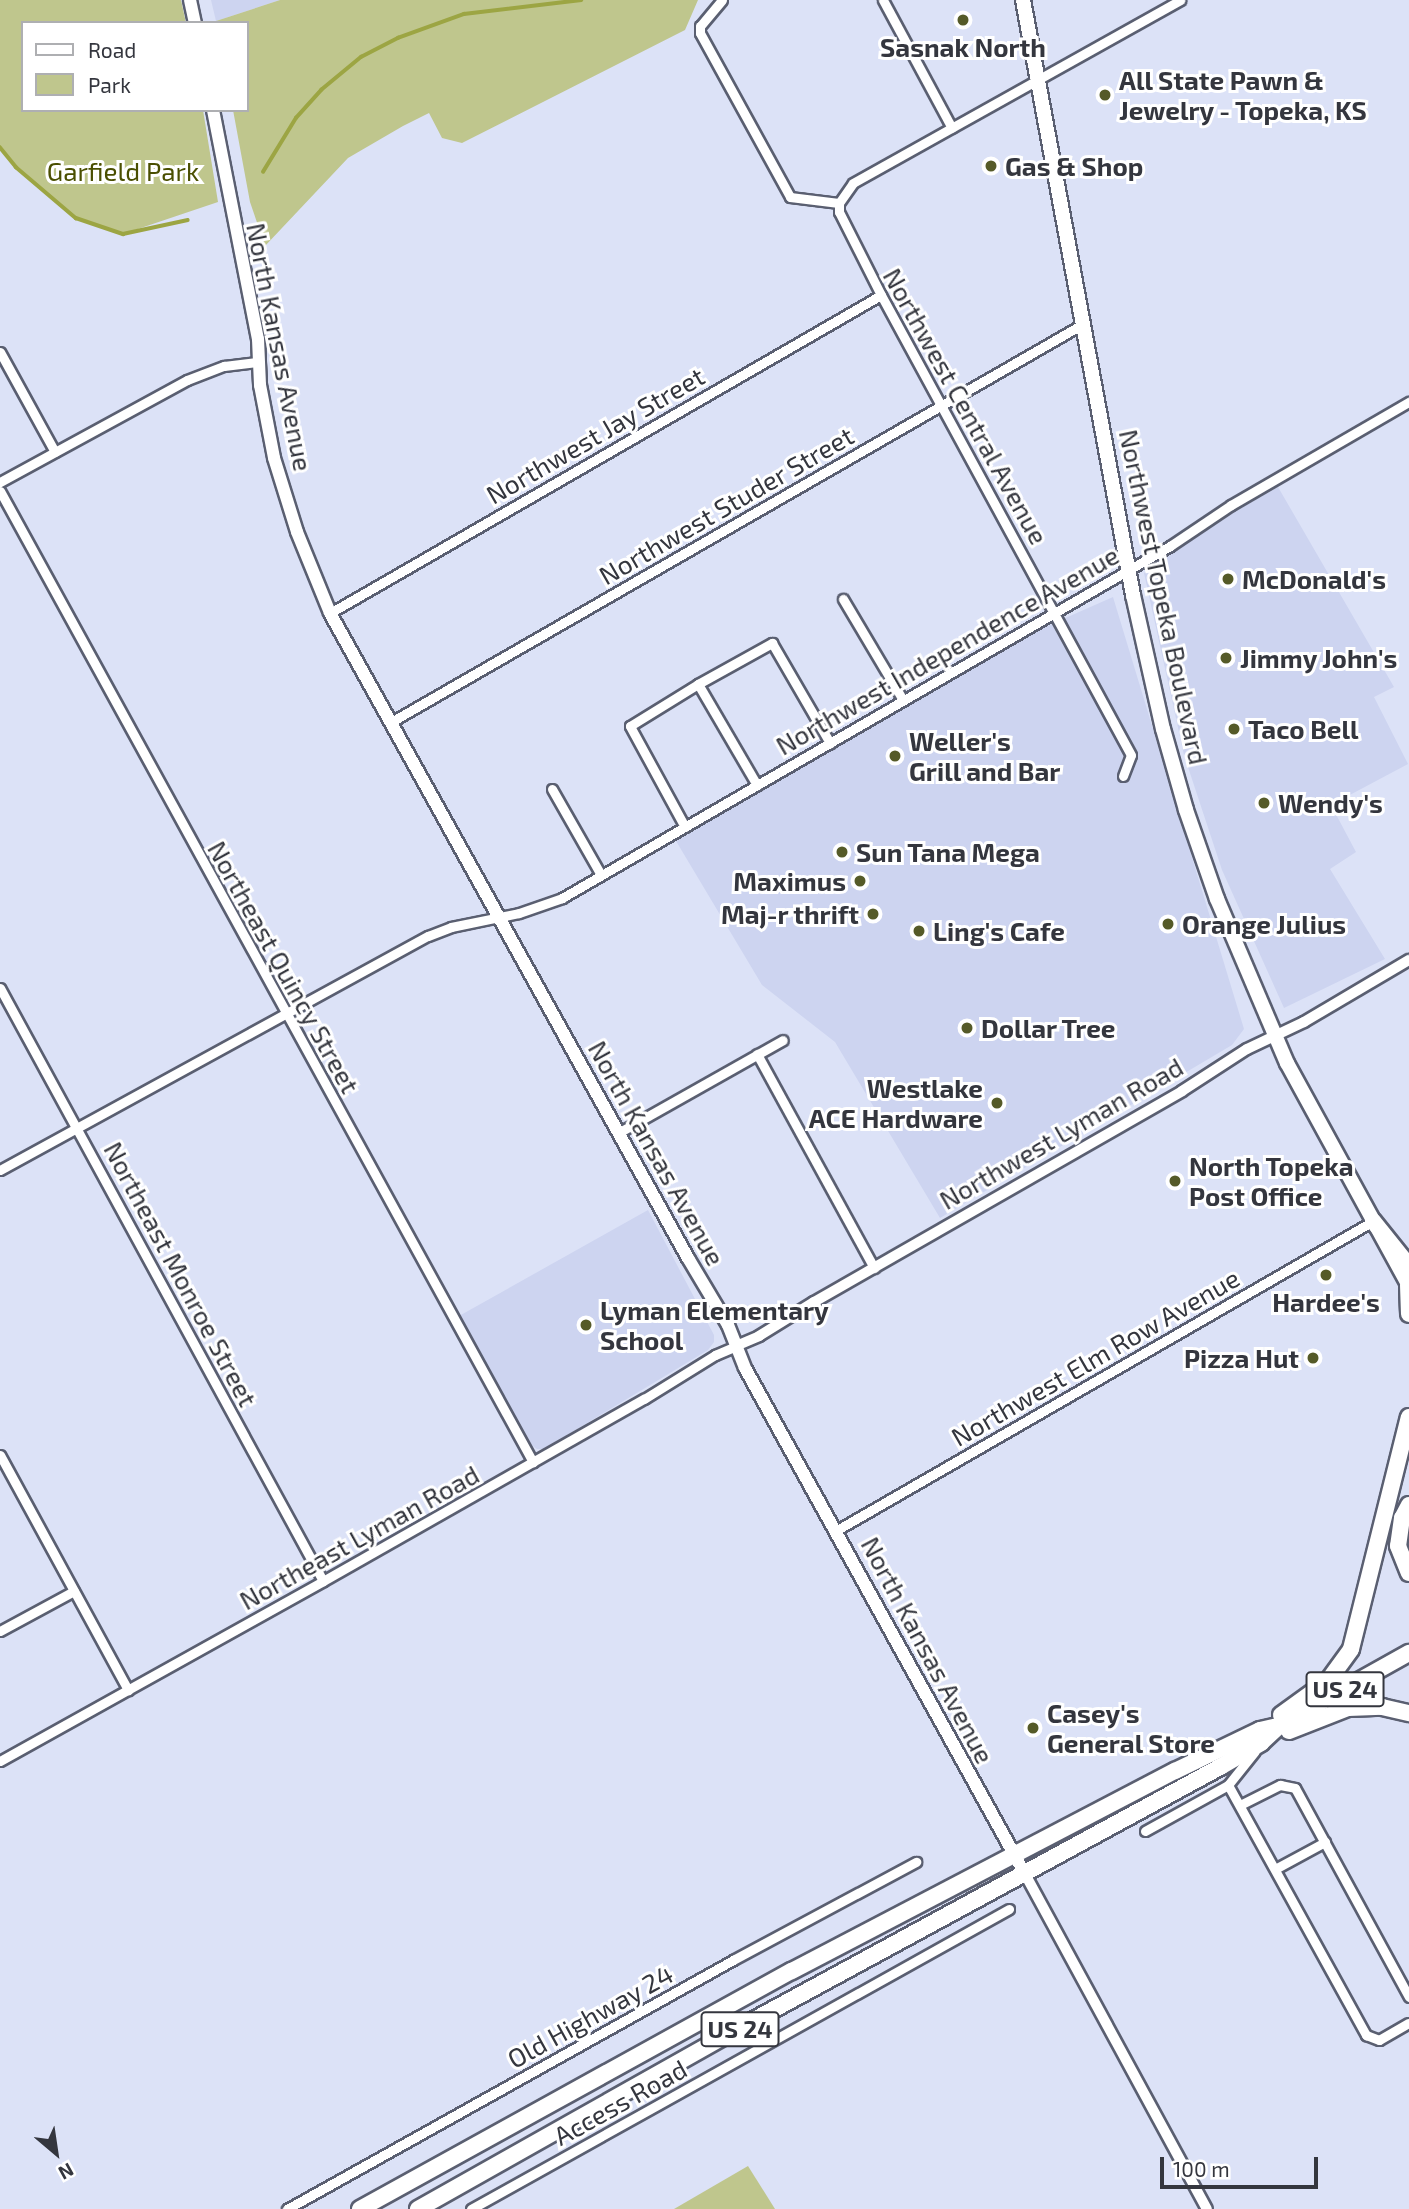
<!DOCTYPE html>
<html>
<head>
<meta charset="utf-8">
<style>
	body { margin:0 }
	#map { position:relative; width:1409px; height:2209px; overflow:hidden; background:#dce2f7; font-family:"Exo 2",sans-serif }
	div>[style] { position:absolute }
	.built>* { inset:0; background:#cdd4f0 }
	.green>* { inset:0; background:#bfc68d }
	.stream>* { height:3.5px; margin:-1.75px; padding:0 1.75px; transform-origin:1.75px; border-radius:1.75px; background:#9ca543 }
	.roads { filter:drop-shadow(2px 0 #5a5f71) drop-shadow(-2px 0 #5a5f71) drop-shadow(0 2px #5a5f71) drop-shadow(0 -2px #5a5f71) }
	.minor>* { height:9px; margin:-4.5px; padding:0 4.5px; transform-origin:4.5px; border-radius:4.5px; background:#fff }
	.tertiary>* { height:10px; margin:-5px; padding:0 5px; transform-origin:5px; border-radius:5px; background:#fff }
	.secondary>* { height:12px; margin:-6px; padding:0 6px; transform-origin:6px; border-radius:6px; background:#fff }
	.primary>* { height:14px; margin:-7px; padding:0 7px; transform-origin:7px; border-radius:7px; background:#fff }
	.trunk>* { height:16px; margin:-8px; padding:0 8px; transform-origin:8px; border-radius:8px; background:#fff }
	.dots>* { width:19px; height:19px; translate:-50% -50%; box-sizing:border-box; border:4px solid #fff; border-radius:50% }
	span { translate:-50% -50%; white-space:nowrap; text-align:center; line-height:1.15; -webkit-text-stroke:6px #fff; paint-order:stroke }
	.shield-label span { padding:2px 5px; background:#fff; border:2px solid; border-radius:5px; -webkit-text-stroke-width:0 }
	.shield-label { font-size:24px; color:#34363e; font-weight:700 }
	.poi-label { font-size:26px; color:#34363e; font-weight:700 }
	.left { translate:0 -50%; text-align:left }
	.right { translate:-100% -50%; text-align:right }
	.park-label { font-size:26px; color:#4a4f01 }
	.street-label { font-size:26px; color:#34363e }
	.legend { position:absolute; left:21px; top:21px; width:228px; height:91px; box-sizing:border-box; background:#fff; border:2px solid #aeafb2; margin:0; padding:9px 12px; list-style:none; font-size:21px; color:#34363e }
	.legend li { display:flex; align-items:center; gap:14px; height:35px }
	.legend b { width:35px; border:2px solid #aeafb2 }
	.north { position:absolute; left:21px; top:2118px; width:70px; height:70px; -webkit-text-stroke:5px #fff; paint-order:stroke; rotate:151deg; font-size:19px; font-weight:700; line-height:28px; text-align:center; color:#34363e }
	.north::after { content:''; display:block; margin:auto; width:24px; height:32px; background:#34363e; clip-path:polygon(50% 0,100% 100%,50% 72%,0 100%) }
	.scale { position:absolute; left:1160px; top:2157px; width:158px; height:32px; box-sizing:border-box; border:4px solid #34363e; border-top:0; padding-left:9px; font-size:21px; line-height:24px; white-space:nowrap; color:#34363e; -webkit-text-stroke:5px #fff; paint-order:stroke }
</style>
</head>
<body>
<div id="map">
	<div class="built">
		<div style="clip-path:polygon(211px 0,280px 0,216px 21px)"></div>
		<div style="clip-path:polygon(1278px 487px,1394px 687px,1374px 697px,1408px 764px,1331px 805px,1356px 852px,1330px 869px,1385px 959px,1284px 1008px,1222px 870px,1184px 755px,1144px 573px,1211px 525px)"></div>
		<div style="clip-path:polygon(1113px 597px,1244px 1029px,1232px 1045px,940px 1218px,835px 1042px,762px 985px,676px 841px,1036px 631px)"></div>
		<div style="clip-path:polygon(648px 1210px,714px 1335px,714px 1342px,708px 1350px,544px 1449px,537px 1449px,530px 1444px,459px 1316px)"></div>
	</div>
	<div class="green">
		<div style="clip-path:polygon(0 0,181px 0,186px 23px,23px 23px,23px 110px,203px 110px,218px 202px,123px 234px,76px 218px,16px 167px,0 147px)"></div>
		<div style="clip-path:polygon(280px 0,698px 0,685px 30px,462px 143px,442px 138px,429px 113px,403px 126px,348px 158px,265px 246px,250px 202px,233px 110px,247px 110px,247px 23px,216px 21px)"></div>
		<div style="clip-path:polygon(748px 2166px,775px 2209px,674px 2209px)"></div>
	</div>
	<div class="stream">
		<div style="left:0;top:147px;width:26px;rotate:51deg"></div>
		<div style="left:16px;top:167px;width:79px;rotate:40.4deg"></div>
		<div style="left:76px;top:218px;width:50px;rotate:18.8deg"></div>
		<div style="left:123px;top:234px;width:66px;rotate:-12.2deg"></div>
		<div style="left:263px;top:172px;width:63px;rotate:-58.6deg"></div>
		<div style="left:296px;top:118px;width:38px;rotate:-48deg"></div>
		<div style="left:321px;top:90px;width:52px;rotate:-39.5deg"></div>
		<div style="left:361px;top:57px;width:42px;rotate:-27.2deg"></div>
		<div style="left:398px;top:38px;width:70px;rotate:-20deg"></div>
		<div style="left:464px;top:14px;width:118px;rotate:-6.8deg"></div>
	</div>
	<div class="roads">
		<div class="minor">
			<div style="left:722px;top:0;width:34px;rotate:130deg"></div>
			<div style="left:700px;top:26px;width:7px;rotate:90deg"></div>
			<div style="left:700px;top:33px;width:187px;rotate:61.2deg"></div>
			<div style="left:790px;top:197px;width:49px;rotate:7deg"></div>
			<div style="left:883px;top:0;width:145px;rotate:61.7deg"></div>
			<div style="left:0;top:352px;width:114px;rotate:61.2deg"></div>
			<div style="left:0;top:482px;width:213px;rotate:-28.6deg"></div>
			<div style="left:187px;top:380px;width:40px;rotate:-21deg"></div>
			<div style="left:224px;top:366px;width:35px;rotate:-7deg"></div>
			<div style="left:0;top:491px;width:1108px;rotate:61.24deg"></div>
			<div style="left:843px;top:599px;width:117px;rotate:59.3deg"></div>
			<div style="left:330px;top:613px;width:636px;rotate:-29.99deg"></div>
			<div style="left:698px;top:684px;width:117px;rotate:59.7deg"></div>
			<div style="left:391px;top:722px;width:798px;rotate:-29.91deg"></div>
			<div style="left:1123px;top:776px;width:22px;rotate:-69deg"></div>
			<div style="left:1131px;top:755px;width:524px;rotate:-118.52deg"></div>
			<div style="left:881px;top:295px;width:93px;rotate:-116.8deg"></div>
			<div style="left:839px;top:212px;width:9px;rotate:-90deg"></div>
			<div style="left:839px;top:203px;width:24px;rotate:-55deg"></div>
			<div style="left:853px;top:183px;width:375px;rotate:-29.2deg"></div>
			<div style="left:552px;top:789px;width:99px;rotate:60.3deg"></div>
			<div style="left:685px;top:827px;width:115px;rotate:-118.6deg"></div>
			<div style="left:630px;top:726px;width:80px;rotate:-31.7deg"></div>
			<div style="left:698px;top:684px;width:85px;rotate:-29deg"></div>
			<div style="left:772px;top:643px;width:116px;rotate:59.9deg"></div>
			<div style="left:0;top:988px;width:675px;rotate:61.42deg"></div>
			<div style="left:757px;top:1054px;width:244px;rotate:61.3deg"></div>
			<div style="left:618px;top:1133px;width:189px;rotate:-29.4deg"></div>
			<div style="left:0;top:1170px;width:488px;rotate:-28.7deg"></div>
			<div style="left:428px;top:936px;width:25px;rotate:-21deg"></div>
			<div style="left:451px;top:927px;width:69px;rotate:-11.6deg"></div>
			<div style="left:519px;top:913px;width:46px;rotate:-19.2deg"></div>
			<div style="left:562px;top:898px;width:703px;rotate:-30.07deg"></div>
			<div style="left:1170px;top:546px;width:73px;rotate:-33.9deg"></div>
			<div style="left:1231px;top:505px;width:206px;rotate:-30.1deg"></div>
			<div style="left:0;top:1455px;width:268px;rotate:61.4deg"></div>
			<div style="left:837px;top:1530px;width:619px;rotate:-29.96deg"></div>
			<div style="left:0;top:1631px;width:84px;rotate:-28.4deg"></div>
			<div style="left:0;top:1761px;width:370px;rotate:-29.1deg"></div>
			<div style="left:323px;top:1581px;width:369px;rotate:-29.6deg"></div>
			<div style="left:644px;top:1399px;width:84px;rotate:-31.8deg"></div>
			<div style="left:715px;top:1355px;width:23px;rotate:-23deg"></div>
			<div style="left:1228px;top:1785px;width:286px;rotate:61.1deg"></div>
			<div style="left:1366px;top:2035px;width:14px;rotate:21deg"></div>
			<div style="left:1379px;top:2040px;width:34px;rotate:-30deg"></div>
			<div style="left:1240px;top:1805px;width:45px;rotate:-26.6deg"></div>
			<div style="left:1280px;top:1785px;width:15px;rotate:11deg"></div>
			<div style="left:1295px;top:1788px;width:238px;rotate:61.4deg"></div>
			<div style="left:1145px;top:1831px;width:95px;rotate:-29deg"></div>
			<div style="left:1228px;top:1785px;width:43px;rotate:-51.5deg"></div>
			<div style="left:1275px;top:1869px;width:57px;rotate:-28.4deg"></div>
			<div style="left:287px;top:2209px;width:511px;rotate:-29.17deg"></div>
			<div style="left:733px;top:1960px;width:208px;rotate:-28.2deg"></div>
			<div style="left:471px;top:2209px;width:616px;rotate:-29.14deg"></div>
		</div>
		<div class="tertiary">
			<div style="left:736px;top:1346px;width:25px;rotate:-23deg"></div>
			<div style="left:759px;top:1336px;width:65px;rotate:-31.7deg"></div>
			<div style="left:814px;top:1302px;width:424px;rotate:-29.8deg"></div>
			<div style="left:1182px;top:1091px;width:77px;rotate:-32.9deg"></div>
			<div style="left:1247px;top:1049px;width:63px;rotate:-25.3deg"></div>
			<div style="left:1304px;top:1022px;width:122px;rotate:-30.6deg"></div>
			<div style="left:1025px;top:1874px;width:381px;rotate:61.5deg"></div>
		</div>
		<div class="secondary">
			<div style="left:190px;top:0;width:24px;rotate:78deg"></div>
			<div style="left:213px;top:110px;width:233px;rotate:78.9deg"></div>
			<div style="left:258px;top:339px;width:46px;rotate:87.5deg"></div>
			<div style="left:260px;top:385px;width:74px;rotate:79.1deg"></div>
			<div style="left:274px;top:458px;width:77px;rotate:72.7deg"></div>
			<div style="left:297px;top:532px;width:87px;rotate:67.8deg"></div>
			<div style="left:330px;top:613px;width:738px;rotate:60.97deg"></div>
			<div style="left:688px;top:1258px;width:78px;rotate:59.2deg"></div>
			<div style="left:728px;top:1325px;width:46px;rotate:68.4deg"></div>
			<div style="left:745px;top:1368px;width:578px;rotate:61.04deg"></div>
		</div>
		<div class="primary">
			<div style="left:1023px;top:0;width:605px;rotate:79.53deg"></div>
			<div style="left:1133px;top:595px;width:137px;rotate:77.4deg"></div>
			<div style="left:1163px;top:729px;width:84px;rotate:74.1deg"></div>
			<div style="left:1186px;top:810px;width:94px;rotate:70.8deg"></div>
			<div style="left:1217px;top:899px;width:178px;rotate:66.9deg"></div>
			<div style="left:1287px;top:1063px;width:254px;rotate:61.3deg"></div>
		</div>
		<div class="trunk">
			<div style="left:1373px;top:1221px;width:58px;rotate:51.3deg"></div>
			<div style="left:1408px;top:1285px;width:29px;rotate:88deg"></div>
			<div style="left:1409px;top:1505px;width:15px;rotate:118deg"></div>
			<div style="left:1402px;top:1518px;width:28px;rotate:98deg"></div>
			<div style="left:1398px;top:1546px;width:29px;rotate:68deg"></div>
			<div style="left:1281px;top:1715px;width:58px;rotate:-35.9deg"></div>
			<div style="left:1328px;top:1681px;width:39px;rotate:-54deg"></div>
			<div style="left:1351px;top:1649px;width:239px;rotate:-76deg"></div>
			<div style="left:1289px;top:1731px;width:63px;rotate:-21.3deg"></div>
			<div style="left:1348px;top:1708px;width:34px;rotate:-2deg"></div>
			<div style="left:1382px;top:1707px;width:28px;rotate:13deg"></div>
			<div style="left:360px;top:2209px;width:493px;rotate:-28.9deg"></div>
			<div style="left:792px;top:1971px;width:432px;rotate:-27.6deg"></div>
			<div style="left:1175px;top:1771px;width:94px;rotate:-25.8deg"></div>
			<div style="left:1260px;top:1730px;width:18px;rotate:-13deg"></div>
			<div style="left:418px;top:2209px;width:373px;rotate:-29.4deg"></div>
			<div style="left:743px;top:2026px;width:543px;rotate:-28.5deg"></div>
			<div style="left:1220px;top:1767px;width:48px;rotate:-30.3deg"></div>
			<div style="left:1261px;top:1743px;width:26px;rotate:-43deg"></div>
			<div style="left:1280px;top:1725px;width:148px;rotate:-29.2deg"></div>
		</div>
	</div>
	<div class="dots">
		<div style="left:963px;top:20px;background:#555a28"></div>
		<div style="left:1105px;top:95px;background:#555a28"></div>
		<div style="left:991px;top:166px;background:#555a28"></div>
		<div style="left:1228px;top:579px;background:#555a28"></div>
		<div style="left:1226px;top:658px;background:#555a28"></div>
		<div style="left:1234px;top:729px;background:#555a28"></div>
		<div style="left:895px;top:756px;background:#555a28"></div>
		<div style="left:1264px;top:803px;background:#555a28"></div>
		<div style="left:842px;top:852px;background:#555a28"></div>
		<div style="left:860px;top:881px;background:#555a28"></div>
		<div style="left:873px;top:914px;background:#555a28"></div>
		<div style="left:1168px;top:924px;background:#555a28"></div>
		<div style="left:919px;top:931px;background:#555a28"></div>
		<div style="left:967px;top:1028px;background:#555a28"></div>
		<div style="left:997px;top:1103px;background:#555a28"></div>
		<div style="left:1175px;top:1181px;background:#555a28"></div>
		<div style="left:1326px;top:1275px;background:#555a28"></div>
		<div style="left:586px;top:1325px;background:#555a28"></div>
		<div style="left:1313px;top:1358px;background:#555a28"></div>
		<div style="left:1033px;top:1728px;background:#555a28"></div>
	</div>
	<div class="shield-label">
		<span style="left:1345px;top:1689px">US 24</span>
		<span style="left:740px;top:2029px">US 24</span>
	</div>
	<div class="poi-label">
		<span style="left:963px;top:47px">Sasnak North</span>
		<span class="left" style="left:1119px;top:95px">All State Pawn &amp;<br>Jewelry - Topeka, KS</span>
		<span class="left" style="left:1005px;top:166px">Gas &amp; Shop</span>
		<span class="left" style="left:1242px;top:579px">McDonald's</span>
		<span class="left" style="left:1240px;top:658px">Jimmy John's</span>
		<span class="left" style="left:1248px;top:729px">Taco Bell</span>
		<span class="left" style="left:909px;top:756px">Weller's<br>Grill and Bar</span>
		<span class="left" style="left:1278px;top:803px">Wendy's</span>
		<span class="left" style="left:856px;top:852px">Sun Tana Mega</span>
		<span class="right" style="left:846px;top:881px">Maximus</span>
		<span class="right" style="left:859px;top:914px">Maj-r thrift</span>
		<span class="left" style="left:1182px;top:924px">Orange Julius</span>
		<span class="left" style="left:933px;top:931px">Ling's Cafe</span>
		<span class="left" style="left:981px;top:1028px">Dollar Tree</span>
		<span class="right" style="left:983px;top:1103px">Westlake<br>ACE Hardware</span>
		<span class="left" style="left:1189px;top:1181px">North Topeka<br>Post Office</span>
		<span style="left:1326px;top:1302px">Hardee's</span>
		<span class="left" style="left:600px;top:1325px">Lyman Elementary<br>School</span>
		<span class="right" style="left:1299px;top:1358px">Pizza Hut</span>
		<span class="left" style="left:1047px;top:1728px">Casey's<br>General Store</span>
	</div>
	<div class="park-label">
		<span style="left:123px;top:171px">Garfield Park</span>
	</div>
	<div class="street-label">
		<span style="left:280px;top:347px;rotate:79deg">North Kansas Avenue</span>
		<span style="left:966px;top:406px;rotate:61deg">Northwest Central Avenue</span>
		<span style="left:595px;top:435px;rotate:-30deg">Northwest Jay Street</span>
		<span style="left:726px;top:505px;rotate:-30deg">Northwest Studer Street</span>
		<span style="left:1164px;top:597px;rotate:78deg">Northwest Topeka Boulevard</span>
		<span style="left:947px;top:650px;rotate:-30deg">Northwest Independence Avenue</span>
		<span style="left:284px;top:967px;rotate:61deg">Northeast Quincy Street</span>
		<span style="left:1061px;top:1133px;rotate:-30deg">Northwest Lyman Road</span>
		<span style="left:657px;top:1153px;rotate:61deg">North Kansas Avenue</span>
		<span style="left:181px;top:1274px;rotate:62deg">Northeast Monroe Street</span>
		<span style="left:1095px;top:1357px;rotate:-30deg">Northwest Elm Row Avenue</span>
		<span style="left:359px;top:1537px;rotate:-29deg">Northeast Lyman Road</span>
		<span style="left:928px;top:1650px;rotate:62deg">North Kansas Avenue</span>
		<span style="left:590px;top:2016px;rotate:-29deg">Old Highway 24</span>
		<span style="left:620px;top:2102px;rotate:-29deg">Access Road</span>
	</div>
	<ul class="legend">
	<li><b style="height:9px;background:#fff"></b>Road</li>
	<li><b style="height:19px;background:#bfc68d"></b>Park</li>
	</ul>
	<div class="north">N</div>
	<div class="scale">100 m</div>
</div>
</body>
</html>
